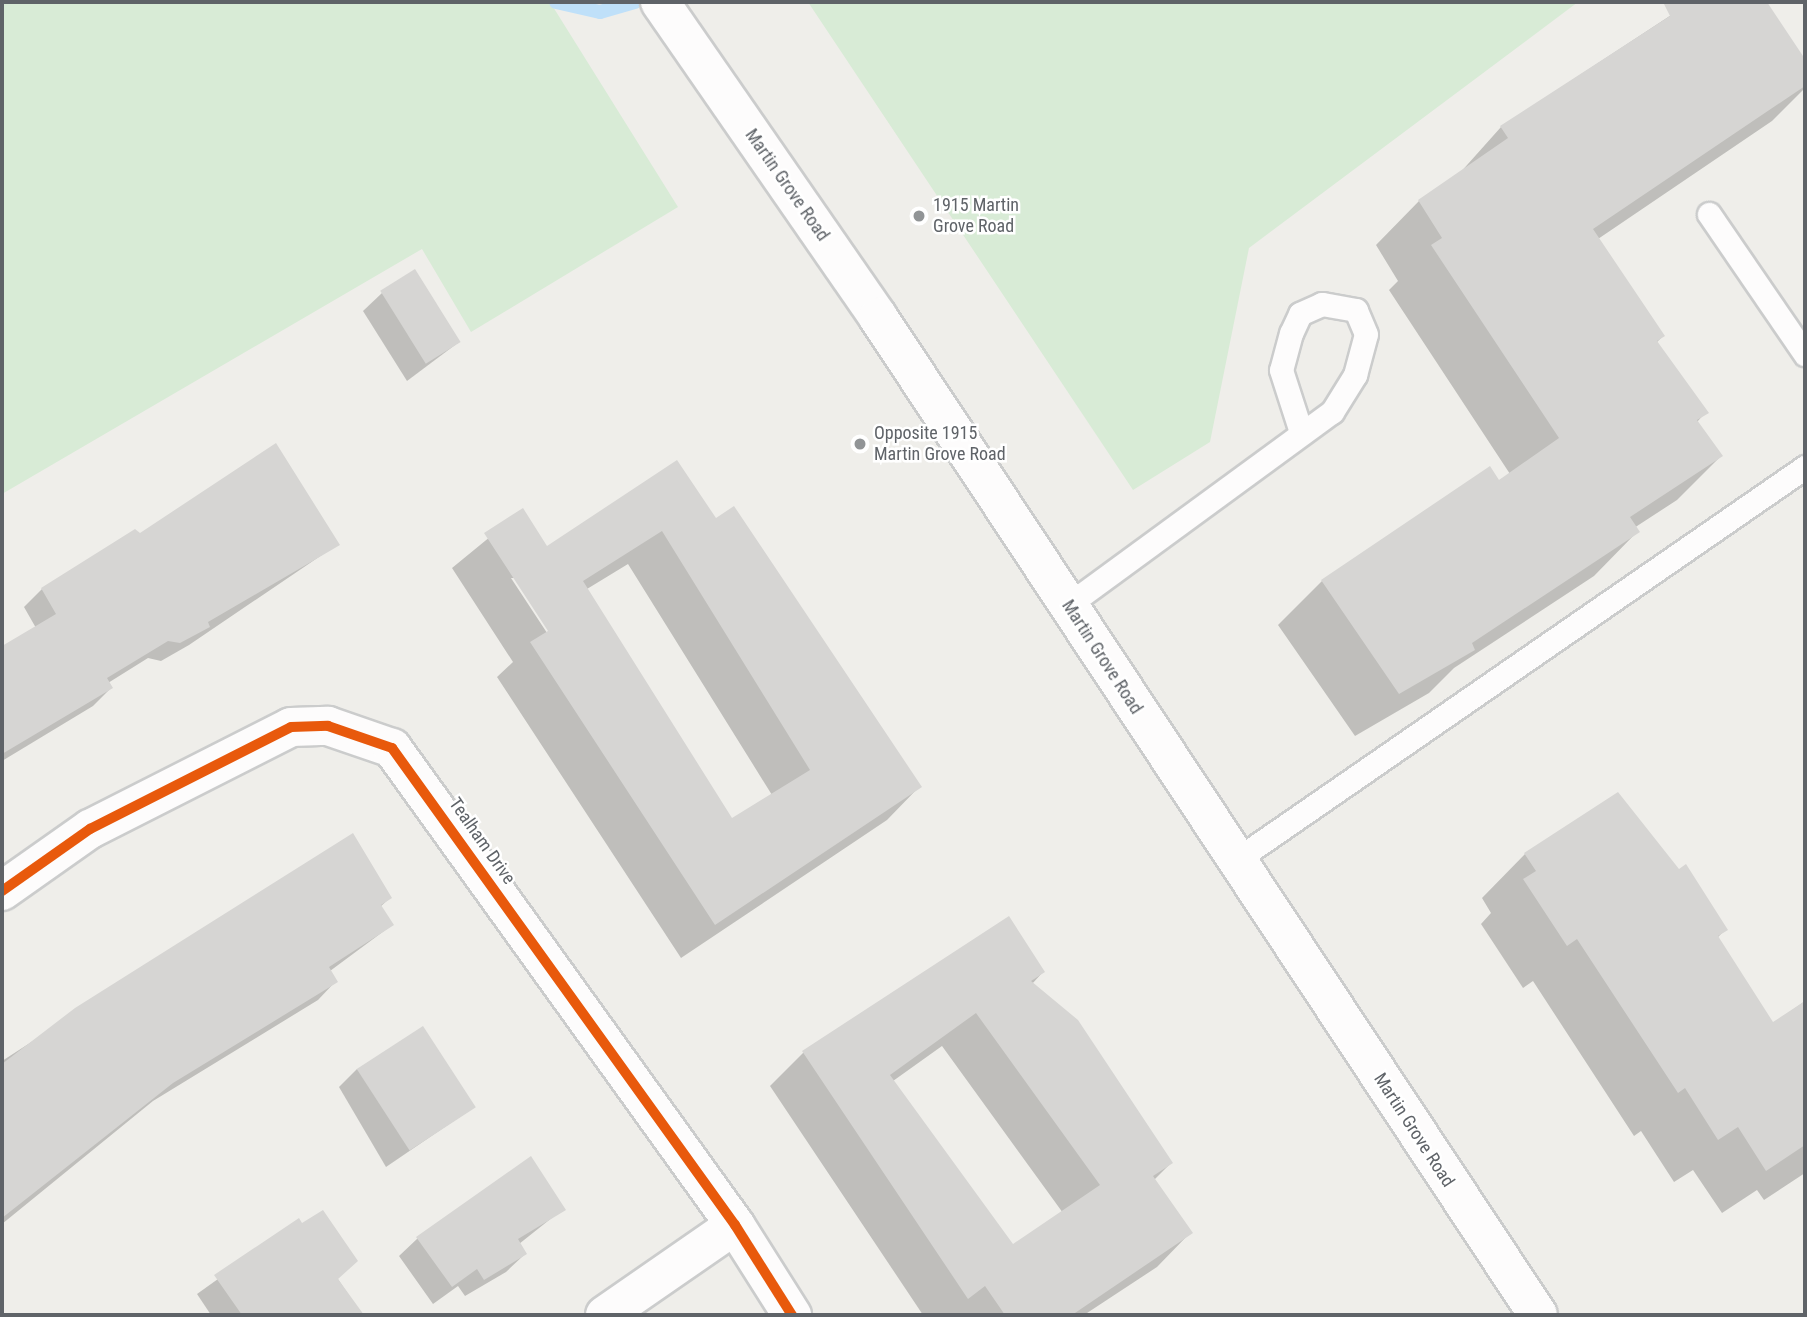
<!DOCTYPE html>
<html>
<head>
<meta charset="utf-8">
<style>
	body { margin:0 }
	#map { position:relative; width:1807px; height:1317px; overflow:hidden; background:#efeeea; font-family:"Roboto Condensed",sans-serif }
	div>[style] { position:absolute }
	.green>* { inset:0; background:#d8ebd6 }
	.shadow>* { inset:0; background:#0003 }
	.stream>* { height:14px; margin:-7px; padding:0 7px; transform-origin:7px; border-radius:7px; background:#bfe0f9 }
	.building>* { inset:0; background:#d6d5d3; transform-origin:0 0 }
	.roads { filter:drop-shadow(2px 0 #cbcccc) drop-shadow(-2px 0 #cbcccc) drop-shadow(0 2px #cbcccc) drop-shadow(0 -2px #cbcccc) }
	.service>* { height:23px; margin:-11.5px; padding:0 11.5px; transform-origin:11.5px; border-radius:11.5px; background:#fdfcfc }
	.minor>* { height:38px; margin:-19px; padding:0 19px; transform-origin:19px; border-radius:19px; background:#fdfcfc }
	.secondary>* { height:38px; margin:-19px; padding:0 19px; transform-origin:19px; border-radius:19px; background:#fdfcfc }
	.cycleway>* { height:10px; margin:-5px; padding:0 5px; transform-origin:5px; border-radius:5px; background:#e8590c }
	.dots>* { width:19px; height:19px; translate:-50% -50%; box-sizing:border-box; border:4px solid #fff; border-radius:50% }
	span { translate:-50% -50%; white-space:nowrap; text-align:center; line-height:1.15; -webkit-text-stroke:5px #fff; paint-order:stroke }
	.street-label { font-size:18px; color:#5f6368 }
	.poi-label { font-size:18px; color:#5f6368 }
	.left { translate:0 -50%; text-align:left }
	.frame { position:absolute; inset:0; border:4px solid #5f6368; pointer-events:none }
</style>
</head>
<body>
<div id="map">
	<div class="green">
		<div style="clip-path:polygon(2px 2px,550px 2px,678px 207px,471px 332px,422px 249px,2px 494px)"></div>
		<div style="clip-path:polygon(808px 2px,1578px 2px,1249px 248px,1210px 442px,1133px 490px)"></div>
	</div>
	<div class="shadow">
		<div style="clip-path:polygon(1691px 2px,1765px 2px,1805px 62px,1805px 88px,1772px 121px,1598px 239px,1663px 336px,1656px 343px,1706px 412px,1697px 422px,1721px 456px,1677px 500px,1634px 528px,1637px 532px,1594px 576px,1454px 668px,1429px 693px,1355px 736px,1278px 625px,1322px 581px,1510px 474px,1389px 290px,1398px 281px,1376px 245px,1419px 201px,1459px 174px,1501px 127px)"></div>
		<div style="clip-path:polygon(382px 293px,459px 342px,407px 381px,363px 311px)"></div>
		<div style="clip-path:polygon(evenodd,523px 510px,546px 548px,716px 520px,920px 786px,887px 820px,681px 958px,497px 677px,513px 662px,452px 568px,523px 510px,628px 564px,772px 795px,731px 821px,587px 589px,628px 564px,523px 510px,511px 578px,515px 578px,554px 637px,551px 639px,511px 578px)"></div>
		<div style="clip-path:polygon(140px 535px,338px 544px,189px 645px,161px 661px,148px 658px,108px 683px,111px 688px,93px 706px,2px 761px,2px 648px,36px 628px,24px 607px,42px 589px)"></div>
		<div style="clip-path:polygon(352px 835px,390px 898px,380px 907px,392px 925px,330px 971px,336px 981px,318px 1000px,153px 1101px,2px 1224px,2px 1061px)"></div>
		<div style="clip-path:polygon(1525px 854px,1726px 929px,1717px 938px,1773px 1024px,1805px 1001px,1805px 1173px,1764px 1200px,1757px 1190px,1722px 1213px,1693px 1170px,1674px 1182px,1641px 1131px,1634px 1136px,1533px 981px,1523px 988px,1481px 924px,1491px 913px,1482px 898px)"></div>
		<div style="clip-path:polygon(evenodd,1008px 919px,1043px 972px,1032px 984px,1171px 1163px,1154px 1180px,1190px 1233px,1157px 1267px,1084px 1315px,923px 1315px,770px 1086px,803px 1053px,1008px 919px,942px 1046px,1063px 1213px,1013px 1247px,893px 1081px,942px 1046px)"></div>
		<div style="clip-path:polygon(357px 1069px,474px 1107px,386px 1167px,339px 1087px)"></div>
		<div style="clip-path:polygon(563px 1209px,519px 1244px,525px 1254px,506px 1272px,465px 1296px,458px 1286px,433px 1304px,399px 1256px,418px 1238px)"></div>
		<div style="clip-path:polygon(299px 1221px,362px 1315px,211px 1315px,197px 1294px)"></div>
	</div>
	<div class="stream">
		<div style="left:556px;top:2px;width:45px;rotate:12.8deg"></div>
		<div style="left:600px;top:12px;width:37px;rotate:-16deg"></div>
	</div>
	<div class="building">
		<div style="clip-path:polygon(1663px 2px,1767px 2px,1805px 59px,1805px 86px,1593px 229px,1665px 336px,1657px 341px,1709px 413px,1697px 420px,1723px 456px,1630px 517px,1640px 532px,1472px 643px,1475px 650px,1399px 694px,1321px 580px,1490px 466px,1499px 480px,1559px 438px,1431px 245px,1442px 238px,1418px 200px,1508px 138px,1500px 126px,1670px 16px)"></div>
		<div style="left:415px;top:269px;width:86px;height:41px;rotate:58deg"></div>
		<div style="clip-path:polygon(276px 443px,340px 545px,208px 622px,210px 627px,180px 643px,168px 641px,107px 678px,113px 688px,2px 754px,2px 646px,56px 614px,41px 588px,135px 529px,140px 533px)"></div>
		<div style="clip-path:polygon(evenodd,677px 460px,716px 518px,734px 506px,922px 787px,715px 925px,530px 642px,548px 631px,484px 533px,523px 508px,547px 546px,677px 460px,662px 531px,810px 770px,732px 818px,583px 581px,662px 531px)"></div>
		<div style="clip-path:polygon(1618px 792px,1679px 869px,1686px 864px,1728px 930px,1718px 936px,1773px 1022px,1805px 1001px,1805px 1145px,1766px 1171px,1738px 1127px,1718px 1140px,1685px 1088px,1678px 1093px,1577px 939px,1567px 946px,1523px 879px,1536px 871px,1524px 853px)"></div>
		<div style="clip-path:polygon(353px 833px,392px 898px,381px 905px,394px 925px,329px 967px,338px 982px,173px 1083px,2px 1218px,2px 1064px,75px 1008px)"></div>
		<div style="clip-path:polygon(evenodd,1009px 916px,1045px 972px,1031px 981px,1078px 1020px,1173px 1163px,1153px 1176px,1193px 1233px,1072px 1315px,1005px 1315px,985px 1286px,968px 1299px,802px 1051px,1009px 916px,976px 1013px,1100px 1185px,1013px 1244px,890px 1075px,976px 1013px)"></div>
		<div style="left:423px;top:1026px;width:97px;height:79px;rotate:57deg"></div>
		<div style="clip-path:polygon(531px 1156px,566px 1210px,518px 1239px,527px 1254px,484px 1280px,477px 1269px,452px 1287px,416px 1237px)"></div>
		<div style="clip-path:polygon(323px 1210px,358px 1261px,338px 1279px,364px 1315px,242px 1315px,214px 1275px,299px 1218px,302px 1223px)"></div>
	</div>
	<div class="roads">
		<div class="service">
			<div style="left:1709px;top:214px;width:170px;rotate:55.6deg"></div>
			<div style="left:1068px;top:605px;width:327px;rotate:-36.2deg"></div>
			<div style="left:1332px;top:412px;width:44px;rotate:-58.1deg"></div>
			<div style="left:1355px;top:375px;width:42px;rotate:-75deg"></div>
			<div style="left:1366px;top:334px;width:26px;rotate:-113deg"></div>
			<div style="left:1356px;top:310px;width:35px;rotate:-170deg"></div>
			<div style="left:1322px;top:304px;width:24px;rotate:156deg"></div>
			<div style="left:1300px;top:314px;width:21px;rotate:115deg"></div>
			<div style="left:1291px;top:333px;width:38px;rotate:105deg"></div>
			<div style="left:1281px;top:370px;width:65px;rotate:72.1deg"></div>
			<div style="left:1236px;top:860px;width:692px;rotate:-34.63deg"></div>
		</div>
		<div class="minor">
			<div style="left:2px;top:891px;width:108px;rotate:-35.2deg"></div>
			<div style="left:90px;top:829px;width:225px;rotate:-26.9deg"></div>
			<div style="left:291px;top:727px;width:37px;rotate:-2deg"></div>
			<div style="left:328px;top:726px;width:68px;rotate:19deg"></div>
			<div style="left:392px;top:748px;width:588px;rotate:54.28deg"></div>
			<div style="left:735px;top:1225px;width:107px;rotate:57.7deg"></div>
			<div style="left:605px;top:1315px;width:158px;rotate:-34.7deg"></div>
		</div>
		<div class="secondary">
			<div style="left:660px;top:2px;width:383px;rotate:55.3deg"></div>
			<div style="left:878px;top:317px;width:1196px;rotate:56.52deg"></div>
		</div>
	</div>
	<div class="cycleway">
		<div style="left:2px;top:891px;width:108px;rotate:-35.2deg"></div>
		<div style="left:90px;top:829px;width:225px;rotate:-26.9deg"></div>
		<div style="left:291px;top:727px;width:37px;rotate:-2deg"></div>
		<div style="left:328px;top:726px;width:68px;rotate:19deg"></div>
		<div style="left:392px;top:748px;width:588px;rotate:54.28deg"></div>
		<div style="left:735px;top:1225px;width:107px;rotate:57.7deg"></div>
	</div>
	<div class="dots">
		<div style="left:919px;top:216px;background:#919496"></div>
		<div style="left:860px;top:444px;background:#919496"></div>
	</div>
	<div class="street-label">
		<span style="left:787px;top:185px;rotate:55deg">Martin Grove Road</span>
		<span style="left:1102px;top:657px;rotate:57deg">Martin Grove Road</span>
		<span style="left:482px;top:841px;rotate:55deg">Tealham Drive</span>
		<span style="left:1414px;top:1130px;rotate:57deg">Martin Grove Road</span>
	</div>
	<div class="poi-label">
		<span class="left" style="left:933px;top:216px">1915 Martin<br>Grove Road</span>
		<span class="left" style="left:874px;top:444px">Opposite 1915<br>Martin Grove Road</span>
	</div>
	<div class="frame"></div>
</div>
</body>
</html>
